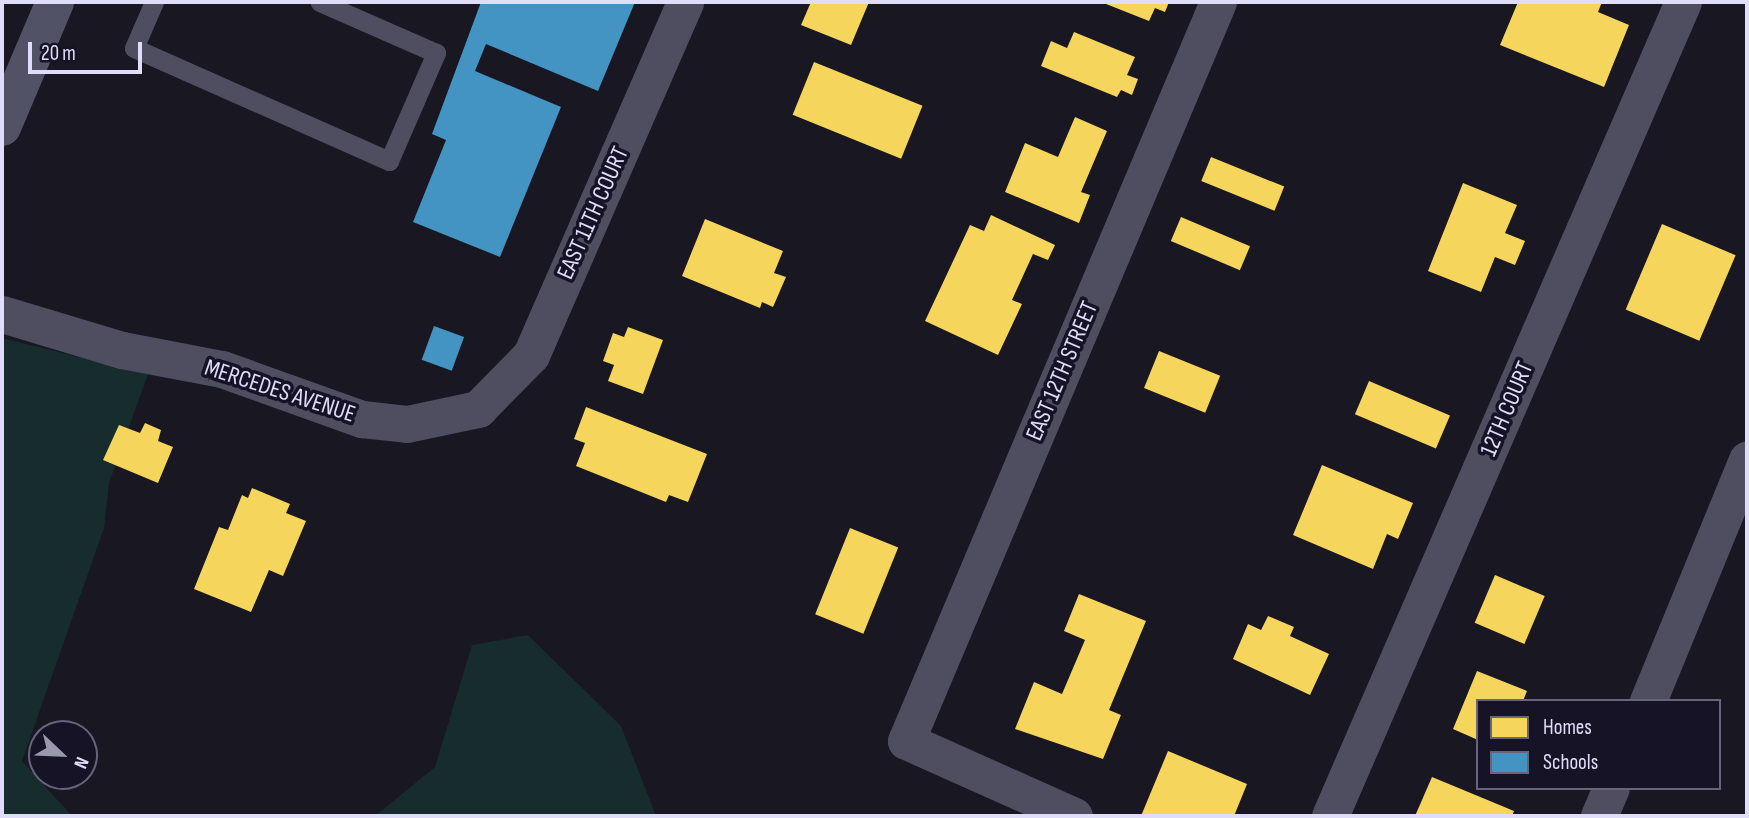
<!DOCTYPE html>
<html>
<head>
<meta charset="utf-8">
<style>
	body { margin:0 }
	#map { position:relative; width:1749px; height:818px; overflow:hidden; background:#191722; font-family:"Sofia Sans Condensed",sans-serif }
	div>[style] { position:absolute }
	.green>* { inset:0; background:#172c2c }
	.homes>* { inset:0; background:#f6d55c; transform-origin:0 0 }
	.schools>* { inset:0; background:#4393c3; transform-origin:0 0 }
	.service>* { height:19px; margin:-9.5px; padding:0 9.5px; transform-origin:9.5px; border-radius:9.5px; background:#4f4e61 }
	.minor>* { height:37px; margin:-18.5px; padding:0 18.5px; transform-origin:18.5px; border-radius:18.5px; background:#4f4e61 }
	.secondary>* { height:38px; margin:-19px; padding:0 19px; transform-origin:19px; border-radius:19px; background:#525267 }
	span { translate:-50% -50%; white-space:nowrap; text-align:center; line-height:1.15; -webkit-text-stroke:7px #161326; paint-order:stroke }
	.street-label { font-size:24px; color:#e0ddfa }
	.frame { position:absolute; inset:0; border:4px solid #e0ddfa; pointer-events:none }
	.legend { position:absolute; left:1476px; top:699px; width:245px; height:91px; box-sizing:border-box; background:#161326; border:2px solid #67647b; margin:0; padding:9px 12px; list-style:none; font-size:21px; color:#e0ddfa }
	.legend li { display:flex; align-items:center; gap:14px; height:35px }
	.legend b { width:35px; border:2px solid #67647b }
	.north { position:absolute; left:28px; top:720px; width:70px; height:70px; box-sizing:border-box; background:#161326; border:2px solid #67647b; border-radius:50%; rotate:113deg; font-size:19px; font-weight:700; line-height:28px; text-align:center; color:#e0ddfa }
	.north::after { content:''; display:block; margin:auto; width:24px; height:32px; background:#9a98ae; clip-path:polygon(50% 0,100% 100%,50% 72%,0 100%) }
	.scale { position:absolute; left:28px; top:42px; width:114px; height:32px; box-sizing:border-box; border:4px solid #e0ddfa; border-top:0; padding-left:9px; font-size:21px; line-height:24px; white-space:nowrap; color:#e0ddfa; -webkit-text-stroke:5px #161326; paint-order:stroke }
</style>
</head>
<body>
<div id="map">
	<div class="green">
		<div style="clip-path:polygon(2px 338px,148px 374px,109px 483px,104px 528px,22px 761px,72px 816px,2px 816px)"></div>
		<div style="clip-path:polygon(528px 635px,621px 726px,656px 816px,375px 816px,435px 767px,472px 645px)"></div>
	</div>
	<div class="homes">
		<div style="clip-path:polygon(811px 2px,869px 2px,851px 45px,801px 25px)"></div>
		<div style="clip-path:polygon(1101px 2px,1169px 2px,1165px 12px,1155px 8px,1149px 21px)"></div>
		<div style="clip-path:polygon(1518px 2px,1602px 2px,1598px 12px,1629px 25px,1604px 87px,1500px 45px)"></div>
		<div style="clip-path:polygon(1074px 32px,1135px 57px,1127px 75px,1138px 79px,1132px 95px,1121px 90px,1117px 97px,1041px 66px,1051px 41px,1067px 48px)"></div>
		<div style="left:814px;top:62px;width:117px;height:57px;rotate:22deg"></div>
		<div style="clip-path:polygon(1075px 117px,1107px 131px,1081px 192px,1090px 195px,1079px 223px,1005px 192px,1025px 143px,1058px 157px)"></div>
		<div style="left:1211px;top:157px;width:79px;height:26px;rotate:22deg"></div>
		<div style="clip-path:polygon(1463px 183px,1517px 205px,1505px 233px,1525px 241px,1515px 265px,1495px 257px,1481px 292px,1428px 271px)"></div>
		<div style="clip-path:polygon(991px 215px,1055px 245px,1048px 260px,1033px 254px,1012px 300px,1022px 304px,998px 355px,925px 321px,970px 225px,984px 231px)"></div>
		<div style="left:1181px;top:217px;width:75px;height:26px;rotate:23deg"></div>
		<div style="clip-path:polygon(705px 219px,783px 251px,774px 273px,786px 277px,773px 307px,762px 302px,760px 308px,682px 276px)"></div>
		<div style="left:1662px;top:224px;width:80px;height:93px;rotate:23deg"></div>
		<div style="clip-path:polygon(628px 327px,663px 340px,643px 394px,608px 381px,614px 365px,603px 361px,613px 333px,624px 337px)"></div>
		<div style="left:1159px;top:351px;width:66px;height:40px;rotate:22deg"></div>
		<div style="left:1369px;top:381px;width:88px;height:36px;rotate:23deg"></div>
		<div style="clip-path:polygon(586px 407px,707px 454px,688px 502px,669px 495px,666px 502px,576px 466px,585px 443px,574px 439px)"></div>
		<div style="clip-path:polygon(145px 423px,161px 430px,158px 441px,173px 447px,158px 483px,103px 460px,119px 425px,140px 433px)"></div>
		<div style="clip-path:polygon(1322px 465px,1413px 503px,1398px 539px,1387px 534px,1373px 569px,1293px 535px)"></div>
		<div style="clip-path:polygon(252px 488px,290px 504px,286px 513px,306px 521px,283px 576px,269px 570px,251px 612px,194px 589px,219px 527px,228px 530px,242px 495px,248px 498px)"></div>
		<div style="left:850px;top:528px;width:52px;height:93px;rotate:22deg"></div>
		<div style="left:1495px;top:575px;width:54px;height:52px;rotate:23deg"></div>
		<div style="clip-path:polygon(1079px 594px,1146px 621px,1109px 710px,1121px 715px,1103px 759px,1015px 729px,1034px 682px,1062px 694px,1085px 640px,1064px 631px)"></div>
		<div style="clip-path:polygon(1268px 616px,1294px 627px,1290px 636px,1329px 654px,1310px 695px,1233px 659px,1248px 624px,1261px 630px)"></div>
		<div style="clip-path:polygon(1477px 671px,1527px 691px,1523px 701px,1478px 701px,1478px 740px,1453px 729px)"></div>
		<div style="clip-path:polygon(1168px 751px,1247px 784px,1234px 816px,1141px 816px)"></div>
		<div style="clip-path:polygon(1432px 777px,1514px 811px,1512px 816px,1415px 816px)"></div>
	</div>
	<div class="schools">
		<div style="clip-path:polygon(481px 2px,635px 2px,598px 91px,486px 44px,475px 71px,561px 107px,500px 257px,413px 222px,446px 140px,432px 134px)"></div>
		<div style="left:434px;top:326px;width:32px;height:36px;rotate:20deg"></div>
	</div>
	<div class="service">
		<div style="left:154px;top:2px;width:50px;rotate:113.5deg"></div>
		<div style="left:134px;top:48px;width:279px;rotate:23.9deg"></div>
		<div style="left:389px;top:161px;width:118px;rotate:-66.5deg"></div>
		<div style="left:436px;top:53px;width:127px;rotate:-156.3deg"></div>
	</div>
	<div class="minor">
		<div style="left:2px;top:314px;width:125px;rotate:16.7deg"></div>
		<div style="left:122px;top:350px;width:102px;rotate:10.8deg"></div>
		<div style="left:222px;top:369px;width:149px;rotate:19.7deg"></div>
		<div style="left:362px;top:419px;width:45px;rotate:6.3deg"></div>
		<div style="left:407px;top:424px;width:73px;rotate:-11.9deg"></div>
		<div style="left:478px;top:409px;width:76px;rotate:-45.5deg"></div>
		<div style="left:531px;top:355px;width:385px;rotate:-66.4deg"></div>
		<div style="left:1648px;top:701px;width:261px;rotate:-67.7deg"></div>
		<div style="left:1074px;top:816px;width:184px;rotate:-155.9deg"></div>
		<div style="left:906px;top:741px;width:802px;rotate:-67.11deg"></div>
		<div style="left:1330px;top:816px;width:887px;rotate:-66.56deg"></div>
		<div style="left:1599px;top:816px;width:30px;rotate:-67deg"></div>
	</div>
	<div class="secondary">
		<div style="left:2px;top:127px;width:136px;rotate:-67deg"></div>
	</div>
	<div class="street-label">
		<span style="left:593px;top:213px;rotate:-66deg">EAST 11TH COURT</span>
		<span style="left:1062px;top:371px;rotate:-67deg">EAST 12TH STREET</span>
		<span style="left:280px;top:391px;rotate:18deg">MERCEDES AVENUE</span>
		<span style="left:1507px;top:409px;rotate:-67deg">12TH COURT</span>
	</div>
	<div class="frame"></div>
	<ul class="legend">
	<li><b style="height:19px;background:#f6d55c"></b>Homes</li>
	<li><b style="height:19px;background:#4393c3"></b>Schools</li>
	</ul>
	<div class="north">N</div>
	<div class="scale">20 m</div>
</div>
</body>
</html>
